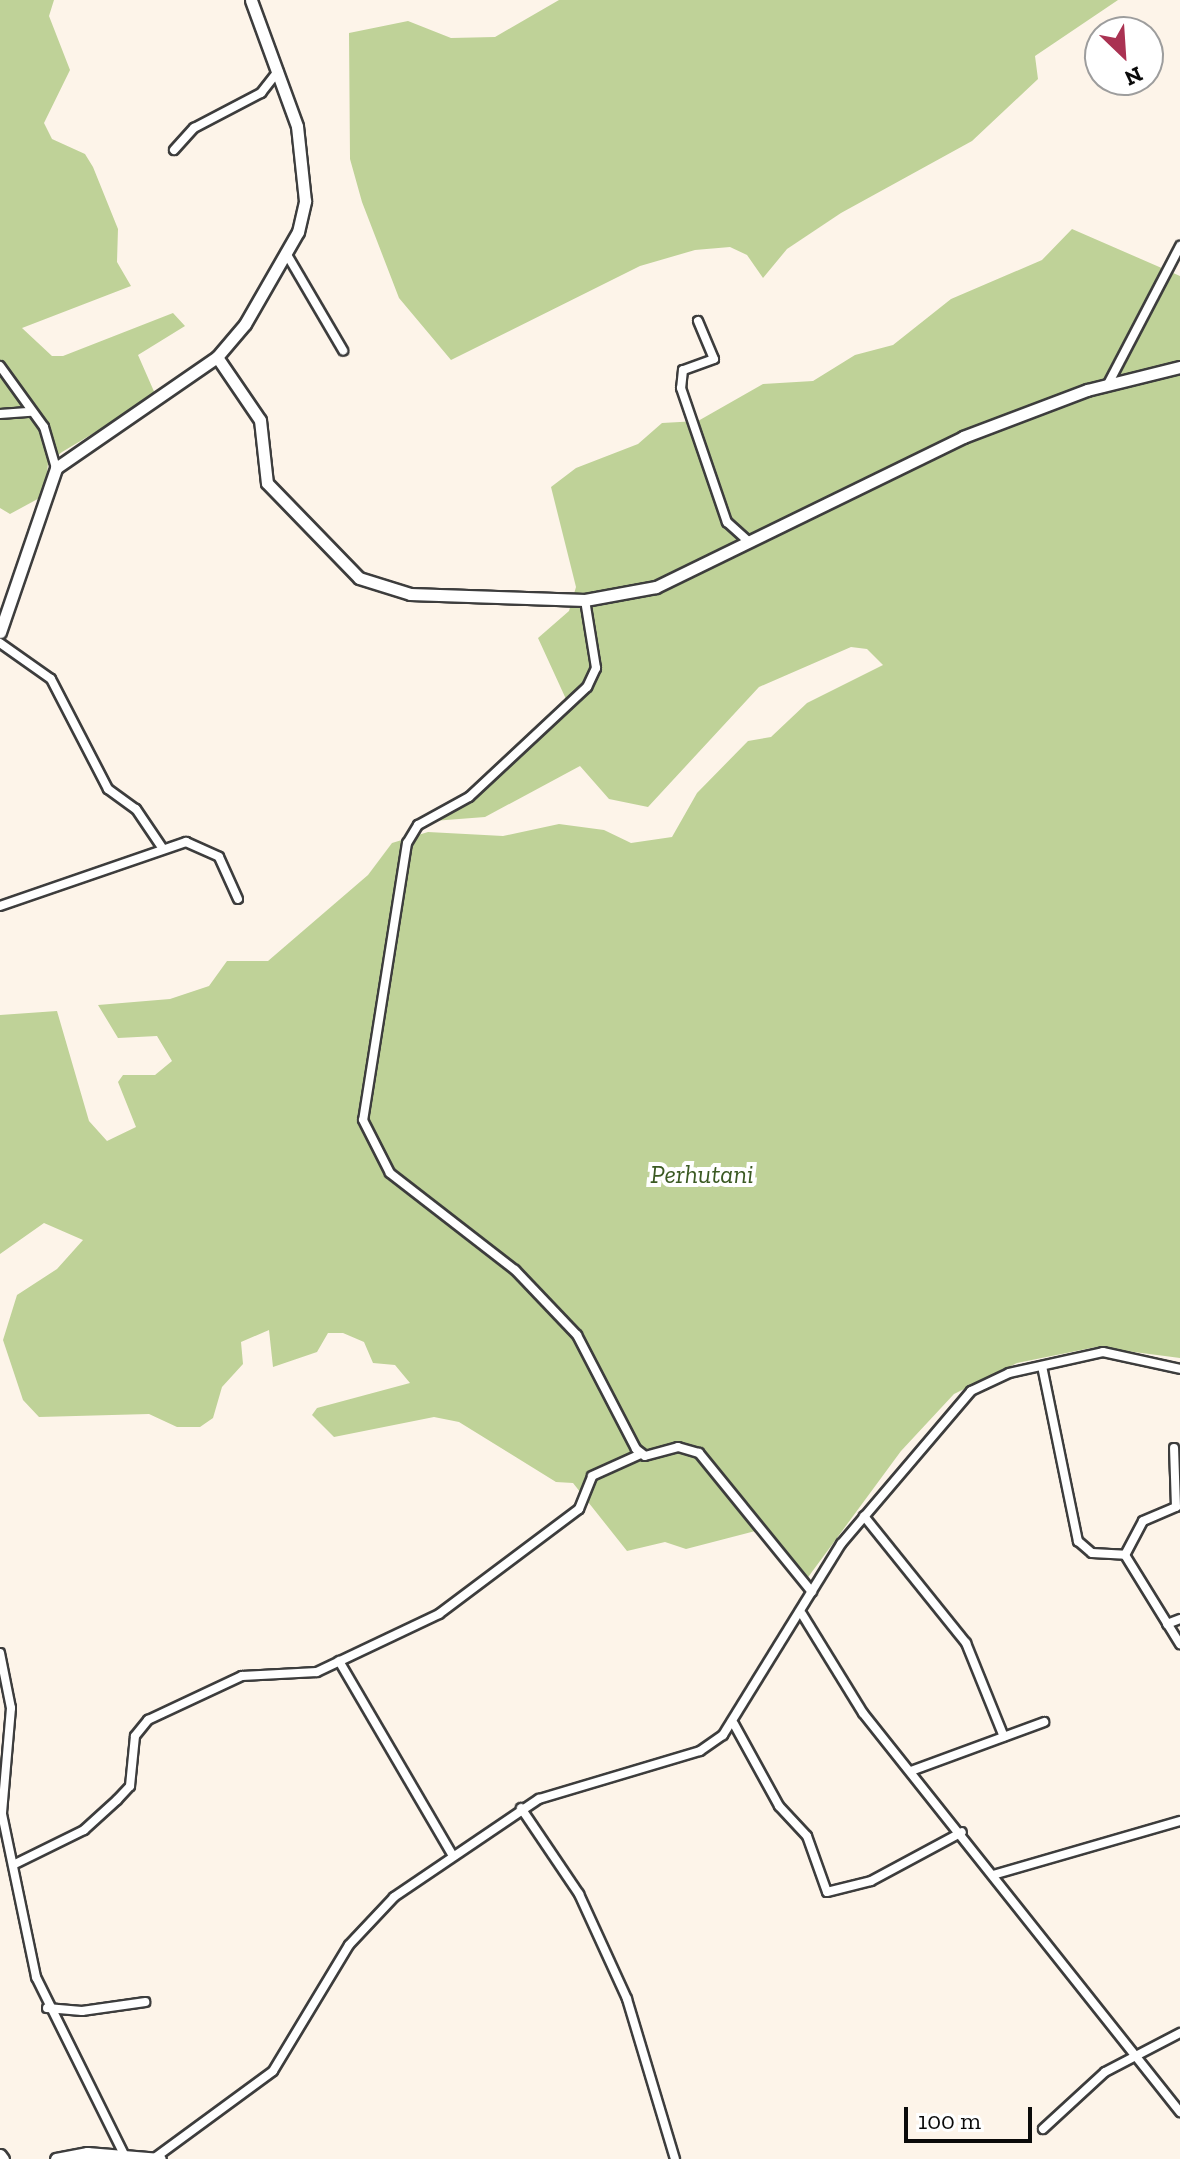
<!DOCTYPE html>
<html>
<head>
<meta charset="utf-8">
<style>
	body { margin:0 }
	#map { position:relative; width:1180px; height:2159px; overflow:hidden; background:#fdf4e9; font-family:"Zilla Slab",serif }
	div>[style] { position:absolute }
	.forest>* { inset:0; background:#bfd298 }
	.roads { filter:drop-shadow(2px 0 #3d3d3d) drop-shadow(-2px 0 #3d3d3d) drop-shadow(0 2px #3d3d3d) drop-shadow(0 -2px #3d3d3d) }
	.minor>* { height:8px; margin:-4px; padding:0 4px; transform-origin:4px; border-radius:4px; background:#fff }
	.tertiary>* { height:11px; margin:-5.5px; padding:0 5.5px; transform-origin:5.5px; border-radius:5.5px; background:#fff }
	span { translate:-50% -50%; white-space:nowrap; text-align:center; line-height:1.15; -webkit-text-stroke:8px #fff; paint-order:stroke }
	.park-label { font-size:26px; color:#3a5922; font-style:italic }
	.north { position:absolute; left:1084px; top:16px; width:80px; height:80px; box-sizing:border-box; background:#fff; border:2px solid #9d9d9d; border-radius:50%; rotate:155deg; font-size:22px; font-weight:700; line-height:32px; text-align:center; color:#0a0a0a }
	.north::after { content:''; display:block; margin:auto; width:28px; height:36px; background:#aa3252; clip-path:polygon(50% 0,100% 100%,50% 72%,0 100%) }
	.scale { position:absolute; left:904px; top:2107px; width:128px; height:36px; box-sizing:border-box; border:4px solid #0a0a0a; border-top:0; padding-left:10px; font-size:24px; line-height:28px; white-space:nowrap; color:#0a0a0a; -webkit-text-stroke:6px #fff; paint-order:stroke }
</style>
</head>
<body>
<div id="map">
	<div class="forest">
		<div style="clip-path:polygon(0 0,54px 0,49px 16px,70px 70px,44px 123px,52px 139px,85px 154px,93px 167px,118px 229px,117px 262px,131px 286px,22px 328px,52px 356px,63px 356px,173px 313px,185px 326px,138px 355px,156px 396px,62px 452px,48px 463px,45px 495px,10px 514px,0 508px)"></div>
		<div style="clip-path:polygon(559px 0,1118px 0,1035px 56px,1038px 79px,972px 141px,841px 213px,787px 249px,763px 278px,747px 255px,730px 247px,695px 250px,640px 266px,451px 360px,399px 298px,362px 202px,350px 159px,349px 33px,408px 21px,451px 38px,495px 37px)"></div>
		<div style="clip-path:polygon(1072px 229px,1180px 276px,1180px 1358px,1096px 1347px,1017px 1363px,954px 1394px,901px 1451px,806px 1580px,767px 1528px,686px 1549px,665px 1542px,627px 1551px,573px 1483px,556px 1482px,459px 1422px,434px 1417px,334px 1437px,312px 1415px,317px 1408px,410px 1383px,395px 1365px,373px 1363px,364px 1342px,343px 1333px,328px 1333px,317px 1352px,273px 1367px,269px 1330px,241px 1342px,243px 1364px,222px 1387px,213px 1418px,200px 1427px,177px 1427px,149px 1414px,39px 1417px,23px 1400px,3px 1340px,17px 1295px,57px 1269px,83px 1240px,44px 1223px,0 1254px,0 1015px,57px 1011px,89px 1121px,107px 1141px,136px 1127px,118px 1082px,123px 1075px,155px 1075px,172px 1061px,157px 1036px,118px 1038px,98px 1005px,170px 999px,209px 986px,227px 961px,268px 961px,368px 875px,392px 843px,428px 832px,503px 836px,559px 824px,604px 830px,631px 843px,672px 837px,697px 793px,748px 741px,771px 737px,807px 703px,883px 665px,867px 649px,851px 647px,759px 687px,648px 807px,609px 799px,580px 766px,485px 817px,433px 821px,469px 804px,571px 710px,538px 638px,569px 611px,576px 587px,551px 487px,576px 468px,638px 444px,662px 423px,698px 421px,763px 384px,813px 381px,855px 355px,893px 345px,951px 299px,1042px 260px)"></div>
	</div>
	<div class="roads">
		<div class="minor">
			<div style="left:174px;top:150px;width:30px;rotate:-48deg"></div>
			<div style="left:194px;top:128px;width:76px;rotate:-27.6deg"></div>
			<div style="left:261px;top:93px;width:28px;rotate:-52deg"></div>
			<div style="left:286px;top:253px;width:113px;rotate:59.6deg"></div>
			<div style="left:698px;top:321px;width:41px;rotate:67.2deg"></div>
			<div style="left:714px;top:359px;width:33px;rotate:160deg"></div>
			<div style="left:683px;top:370px;width:18px;rotate:96deg"></div>
			<div style="left:681px;top:388px;width:142px;rotate:71.1deg"></div>
			<div style="left:727px;top:522px;width:28px;rotate:42deg"></div>
			<div style="left:0;top:366px;width:75px;rotate:54.2deg"></div>
			<div style="left:44px;top:427px;width:43px;rotate:73.7deg"></div>
			<div style="left:1108px;top:384px;width:156px;rotate:-62.4deg"></div>
			<div style="left:0;top:414px;width:31px;rotate:-4deg"></div>
			<div style="left:585px;top:600px;width:69px;rotate:80.8deg"></div>
			<div style="left:596px;top:668px;width:21px;rotate:115deg"></div>
			<div style="left:587px;top:687px;width:161px;rotate:137deg"></div>
			<div style="left:469px;top:797px;width:58px;rotate:151.2deg"></div>
			<div style="left:418px;top:825px;width:21px;rotate:121deg"></div>
			<div style="left:407px;top:843px;width:280px;rotate:99deg"></div>
			<div style="left:363px;top:1120px;width:59px;rotate:63deg"></div>
			<div style="left:390px;top:1173px;width:158px;rotate:37.8deg"></div>
			<div style="left:515px;top:1270px;width:90px;rotate:46.4deg"></div>
			<div style="left:577px;top:1335px;width:128px;rotate:62.6deg"></div>
			<div style="left:636px;top:1449px;width:11px;rotate:38deg"></div>
			<div style="left:645px;top:1456px;width:34px;rotate:-15deg"></div>
			<div style="left:678px;top:1447px;width:22px;rotate:16deg"></div>
			<div style="left:699px;top:1453px;width:179px;rotate:50.9deg"></div>
			<div style="left:0;top:643px;width:62px;rotate:35.2deg"></div>
			<div style="left:51px;top:679px;width:124px;rotate:62.6deg"></div>
			<div style="left:108px;top:789px;width:34px;rotate:36deg"></div>
			<div style="left:136px;top:809px;width:48px;rotate:56deg"></div>
			<div style="left:0;top:906px;width:197px;rotate:-19deg"></div>
			<div style="left:186px;top:842px;width:36px;rotate:24deg"></div>
			<div style="left:219px;top:857px;width:46px;rotate:65.7deg"></div>
			<div style="left:1042px;top:1366px;width:179px;rotate:78.4deg"></div>
			<div style="left:1078px;top:1541px;width:18px;rotate:41deg"></div>
			<div style="left:1092px;top:1553px;width:33px;rotate:3deg"></div>
			<div style="left:1125px;top:1555px;width:105px;rotate:58.3deg"></div>
			<div style="left:864px;top:1516px;width:163px;rotate:51.2deg"></div>
			<div style="left:966px;top:1643px;width:101px;rotate:68deg"></div>
			<div style="left:1125px;top:1555px;width:38px;rotate:-62deg"></div>
			<div style="left:1143px;top:1521px;width:36px;rotate:-23deg"></div>
			<div style="left:1176px;top:1507px;width:59px;rotate:-91.9deg"></div>
			<div style="left:802px;top:1614px;width:116px;rotate:58.4deg"></div>
			<div style="left:863px;top:1713px;width:510px;rotate:51.53deg"></div>
			<div style="left:1167px;top:1624px;width:14px;rotate:-21deg"></div>
			<div style="left:0;top:1653px;width:56px;rotate:78.7deg"></div>
			<div style="left:11px;top:1708px;width:106px;rotate:94.9deg"></div>
			<div style="left:2px;top:1814px;width:167px;rotate:78.2deg"></div>
			<div style="left:36px;top:1977px;width:202px;rotate:63.6deg"></div>
			<div style="left:339px;top:1661px;width:226px;rotate:59.7deg"></div>
			<div style="left:734px;top:1724px;width:94px;rotate:61.2deg"></div>
			<div style="left:779px;top:1806px;width:41px;rotate:47deg"></div>
			<div style="left:807px;top:1836px;width:59px;rotate:70.3deg"></div>
			<div style="left:827px;top:1892px;width:45px;rotate:-14deg"></div>
			<div style="left:871px;top:1881px;width:103px;rotate:-28.3deg"></div>
			<div style="left:911px;top:1771px;width:142px;rotate:-20.2deg"></div>
			<div style="left:521px;top:1808px;width:104px;rotate:56deg"></div>
			<div style="left:579px;top:1894px;width:115px;rotate:65.4deg"></div>
			<div style="left:627px;top:1999px;width:167px;rotate:73.3deg"></div>
			<div style="left:15px;top:1864px;width:77px;rotate:-26.2deg"></div>
			<div style="left:84px;top:1830px;width:45px;rotate:-42.3deg"></div>
			<div style="left:117px;top:1800px;width:19px;rotate:-47deg"></div>
			<div style="left:130px;top:1786px;width:50px;rotate:-84.3deg"></div>
			<div style="left:135px;top:1736px;width:21px;rotate:-51deg"></div>
			<div style="left:148px;top:1720px;width:104px;rotate:-25.1deg"></div>
			<div style="left:242px;top:1676px;width:75px;rotate:-3.1deg"></div>
			<div style="left:317px;top:1672px;width:135px;rotate:-25.4deg"></div>
			<div style="left:439px;top:1614px;width:175px;rotate:-36.9deg"></div>
			<div style="left:579px;top:1509px;width:35px;rotate:-68deg"></div>
			<div style="left:592px;top:1476px;width:54px;rotate:-24.2deg"></div>
			<div style="left:993px;top:1875px;width:195px;rotate:-16.1deg"></div>
			<div style="left:47px;top:2008px;width:35px;rotate:5deg"></div>
			<div style="left:82px;top:2011px;width:64px;rotate:-8.1deg"></div>
			<div style="left:1043px;top:2129px;width:84px;rotate:-42.6deg"></div>
			<div style="left:1105px;top:2072px;width:85px;rotate:-27.5deg"></div>
			<div style="left:156px;top:2157px;width:145px;rotate:-36.3deg"></div>
			<div style="left:273px;top:2071px;width:147px;rotate:-58.9deg"></div>
			<div style="left:349px;top:1945px;width:66px;rotate:-46.8deg"></div>
			<div style="left:394px;top:1897px;width:175px;rotate:-34.1deg"></div>
			<div style="left:539px;top:1799px;width:168px;rotate:-16.6deg"></div>
			<div style="left:700px;top:1751px;width:28px;rotate:-35deg"></div>
			<div style="left:723px;top:1735px;width:225px;rotate:-58.3deg"></div>
			<div style="left:841px;top:1544px;width:201px;rotate:-49.6deg"></div>
			<div style="left:971px;top:1391px;width:42px;rotate:-25.3deg"></div>
			<div style="left:1009px;top:1373px;width:96px;rotate:-12.6deg"></div>
			<div style="left:1103px;top:1352px;width:79px;rotate:12.4deg"></div>
		</div>
		<div class="tertiary">
			<div style="left:217px;top:357px;width:76px;rotate:55.7deg"></div>
			<div style="left:260px;top:420px;width:63px;rotate:83.7deg"></div>
			<div style="left:267px;top:483px;width:132px;rotate:45.9deg"></div>
			<div style="left:359px;top:578px;width:53px;rotate:17.4deg"></div>
			<div style="left:410px;top:594px;width:175px;rotate:2deg"></div>
			<div style="left:585px;top:600px;width:72px;rotate:-10.4deg"></div>
			<div style="left:656px;top:587px;width:342px;rotate:-26deg"></div>
			<div style="left:963px;top:437px;width:133px;rotate:-20.8deg"></div>
			<div style="left:1087px;top:390px;width:96px;rotate:-13.9deg"></div>
			<div style="left:0;top:632px;width:173px;rotate:-71.1deg"></div>
			<div style="left:56px;top:468px;width:196px;rotate:-34.6deg"></div>
			<div style="left:217px;top:357px;width:43px;rotate:-49.7deg"></div>
			<div style="left:245px;top:324px;width:106px;rotate:-60.1deg"></div>
			<div style="left:298px;top:232px;width:32px;rotate:-77deg"></div>
			<div style="left:305px;top:201px;width:75px;rotate:-96.1deg"></div>
			<div style="left:297px;top:126px;width:134px;rotate:-110.1deg"></div>
			<div style="left:0;top:2155px;width:5px;rotate:53deg"></div>
			<div style="left:56px;top:2159px;width:32px;rotate:-11deg"></div>
			<div style="left:87px;top:2153px;width:73px;rotate:4.7deg"></div>
		</div>
	</div>
	<div class="park-label">
		<span style="left:702px;top:1175px">Perhutani</span>
	</div>
	<div class="north">N</div>
	<div class="scale">100 m</div>
</div>
</body>
</html>
